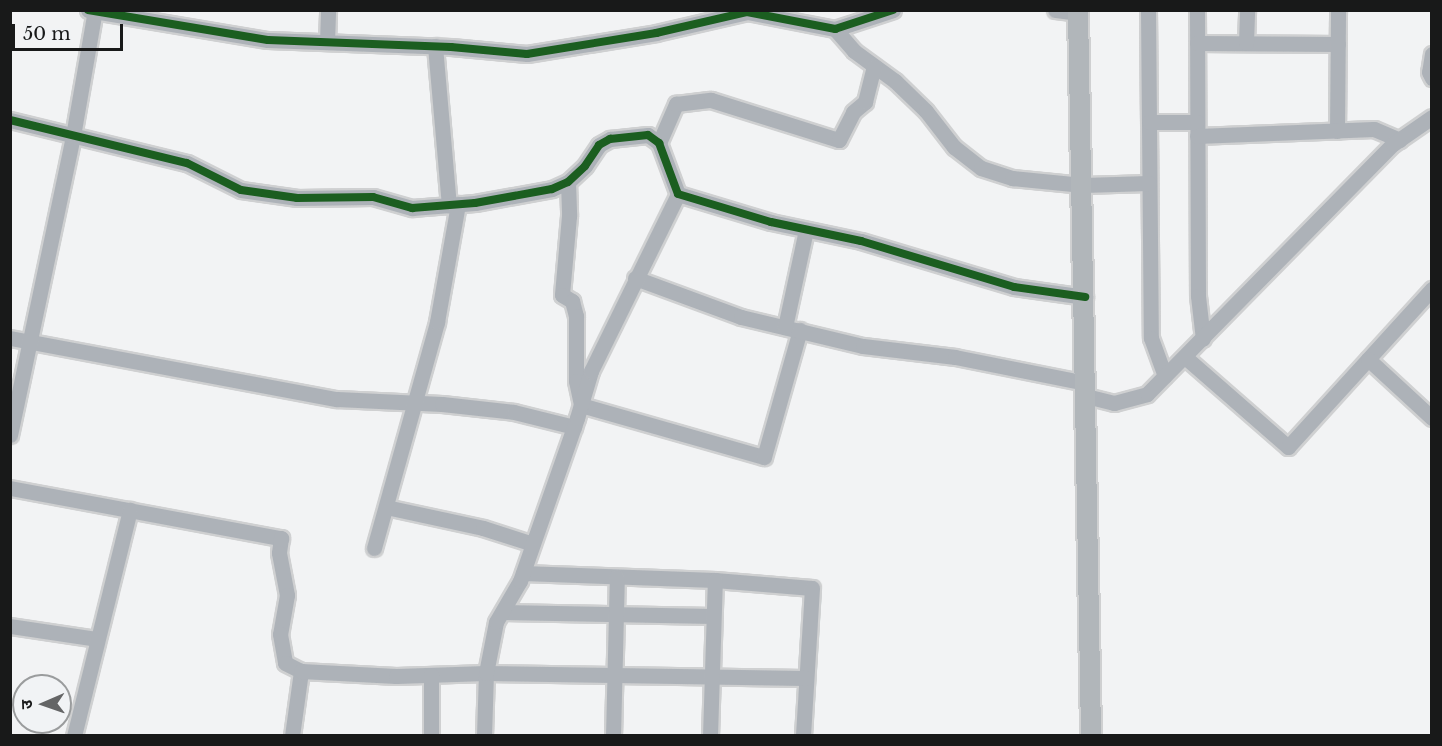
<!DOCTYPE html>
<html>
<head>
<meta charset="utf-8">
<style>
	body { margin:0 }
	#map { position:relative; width:1442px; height:746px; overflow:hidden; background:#f2f3f4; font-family:"Libre Baskerville","Noto Sans Devanagari",serif }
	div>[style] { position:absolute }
	.roads { filter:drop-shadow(2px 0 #cfd0d1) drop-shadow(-2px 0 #cfd0d1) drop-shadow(0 2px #cfd0d1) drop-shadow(0 -2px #cfd0d1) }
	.minor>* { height:15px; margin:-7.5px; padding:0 7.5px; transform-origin:7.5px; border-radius:7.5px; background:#adb2b8 }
	.major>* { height:20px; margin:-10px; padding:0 10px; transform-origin:10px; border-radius:10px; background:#b1b6ba }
	.cycleway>* { height:8px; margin:-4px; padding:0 4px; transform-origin:4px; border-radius:4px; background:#1b5e20 }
	span { translate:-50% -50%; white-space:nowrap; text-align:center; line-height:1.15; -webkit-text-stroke:4.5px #f1f3f5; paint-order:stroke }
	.frame { position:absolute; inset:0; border:12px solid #181919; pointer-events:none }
	.north { position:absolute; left:12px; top:674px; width:60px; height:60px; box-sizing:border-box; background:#f1f3f5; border:2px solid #9a9c9d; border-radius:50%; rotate:268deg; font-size:16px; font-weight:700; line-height:24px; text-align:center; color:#181919 }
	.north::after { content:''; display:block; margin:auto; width:21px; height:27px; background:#646566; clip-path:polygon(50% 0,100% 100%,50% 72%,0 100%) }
	.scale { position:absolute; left:12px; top:24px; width:111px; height:27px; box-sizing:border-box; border:3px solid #181919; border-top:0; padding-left:8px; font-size:18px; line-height:21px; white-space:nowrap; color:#181919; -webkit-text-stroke:4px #f1f3f5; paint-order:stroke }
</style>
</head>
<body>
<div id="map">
	<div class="roads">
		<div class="minor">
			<div style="left:88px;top:10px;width:182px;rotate:9.5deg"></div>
			<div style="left:268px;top:40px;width:183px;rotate:2.2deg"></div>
			<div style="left:451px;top:47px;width:76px;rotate:5.3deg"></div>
			<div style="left:527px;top:54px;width:131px;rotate:-9.2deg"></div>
			<div style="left:656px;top:33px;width:93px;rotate:-13deg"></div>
			<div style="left:747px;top:12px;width:90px;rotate:10.9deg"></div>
			<div style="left:835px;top:29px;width:61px;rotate:-18.1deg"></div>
			<div style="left:1055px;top:10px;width:23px;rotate:7deg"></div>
			<div style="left:1148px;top:10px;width:328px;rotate:89.5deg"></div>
			<div style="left:1151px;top:338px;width:40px;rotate:69.8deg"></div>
			<div style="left:1197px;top:10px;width:286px;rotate:89.8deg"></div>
			<div style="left:1198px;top:296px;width:43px;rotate:83.4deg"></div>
			<div style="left:835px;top:29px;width:29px;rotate:49deg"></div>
			<div style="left:854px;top:51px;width:51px;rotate:36.2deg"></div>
			<div style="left:895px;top:81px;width:43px;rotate:44.1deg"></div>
			<div style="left:926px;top:111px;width:46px;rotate:52.1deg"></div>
			<div style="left:954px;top:147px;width:34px;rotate:38deg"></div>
			<div style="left:981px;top:168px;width:33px;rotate:18deg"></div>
			<div style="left:1012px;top:178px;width:71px;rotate:5.6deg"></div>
			<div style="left:1083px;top:185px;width:66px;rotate:-1.7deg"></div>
			<div style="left:327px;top:42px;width:32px;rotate:-88deg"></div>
			<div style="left:1197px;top:43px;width:141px;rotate:0.4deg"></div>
			<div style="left:1246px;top:43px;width:33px;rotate:-88deg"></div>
			<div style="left:435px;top:46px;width:160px;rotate:85deg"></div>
			<div style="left:1432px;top:54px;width:18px;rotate:99deg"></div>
			<div style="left:1429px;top:72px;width:7px;rotate:63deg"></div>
			<div style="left:10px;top:120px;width:182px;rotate:13.7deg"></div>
			<div style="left:187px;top:163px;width:60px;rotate:26.6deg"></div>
			<div style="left:241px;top:190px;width:57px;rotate:8.1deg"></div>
			<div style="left:297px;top:198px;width:76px;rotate:-0.8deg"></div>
			<div style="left:373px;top:197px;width:41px;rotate:15.8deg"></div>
			<div style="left:412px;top:208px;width:63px;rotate:-4.5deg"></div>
			<div style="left:475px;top:203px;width:78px;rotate:-10.3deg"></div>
			<div style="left:552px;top:189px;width:17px;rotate:-24deg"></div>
			<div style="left:568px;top:182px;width:23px;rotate:-43deg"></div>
			<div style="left:585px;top:166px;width:25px;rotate:-56deg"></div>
			<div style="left:599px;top:145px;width:13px;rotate:-29deg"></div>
			<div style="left:610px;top:139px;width:38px;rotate:-6deg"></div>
			<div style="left:648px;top:135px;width:14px;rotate:36deg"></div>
			<div style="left:659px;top:143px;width:54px;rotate:69.6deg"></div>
			<div style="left:678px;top:194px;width:97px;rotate:16.8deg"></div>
			<div style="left:771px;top:222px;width:92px;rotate:11.9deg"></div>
			<div style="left:861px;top:241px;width:160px;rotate:16.7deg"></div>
			<div style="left:1014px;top:287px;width:72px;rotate:8deg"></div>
			<div style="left:1149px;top:122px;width:48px"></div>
			<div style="left:1337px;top:131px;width:121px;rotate:-89.5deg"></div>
			<div style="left:1197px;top:136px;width:177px;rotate:-2.3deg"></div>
			<div style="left:1374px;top:129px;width:28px;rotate:23deg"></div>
			<div style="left:659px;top:143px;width:43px;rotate:-66.4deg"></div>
			<div style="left:676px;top:104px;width:35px;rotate:-7deg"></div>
			<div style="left:711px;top:100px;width:134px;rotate:17.4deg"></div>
			<div style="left:839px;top:140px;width:31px;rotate:-63deg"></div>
			<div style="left:853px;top:112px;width:16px;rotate:-40deg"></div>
			<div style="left:865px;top:102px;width:37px;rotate:-76deg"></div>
			<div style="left:568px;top:182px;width:34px;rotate:88deg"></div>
			<div style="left:569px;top:216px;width:79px;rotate:95.1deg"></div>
			<div style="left:562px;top:295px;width:12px;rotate:31deg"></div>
			<div style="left:572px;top:301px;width:16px;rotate:75deg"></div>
			<div style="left:576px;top:316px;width:65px;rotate:90deg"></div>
			<div style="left:576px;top:381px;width:25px;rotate:78deg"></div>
			<div style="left:581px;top:405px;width:190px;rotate:15.9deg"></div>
			<div style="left:764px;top:457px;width:132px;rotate:-74.2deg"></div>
			<div style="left:635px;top:278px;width:113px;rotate:20.2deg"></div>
			<div style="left:741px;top:317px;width:125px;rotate:13.4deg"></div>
			<div style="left:863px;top:346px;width:93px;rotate:6.8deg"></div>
			<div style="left:955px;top:357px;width:134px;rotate:11.2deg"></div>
			<div style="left:785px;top:327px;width:99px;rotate:-77.8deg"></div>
			<div style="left:10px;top:338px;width:333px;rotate:10.6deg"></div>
			<div style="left:337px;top:399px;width:105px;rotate:2.7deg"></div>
			<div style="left:442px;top:404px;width:72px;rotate:6.3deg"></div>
			<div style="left:514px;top:412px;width:62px;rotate:14deg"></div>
			<div style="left:1185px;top:357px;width:137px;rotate:41.1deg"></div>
			<div style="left:1288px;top:447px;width:214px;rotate:-47.7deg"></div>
			<div style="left:1368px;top:359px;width:87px;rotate:42.7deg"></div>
			<div style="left:1086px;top:396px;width:29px;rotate:14deg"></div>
			<div style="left:1114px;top:403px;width:34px;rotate:-15deg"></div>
			<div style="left:1147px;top:394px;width:351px;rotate:-45.5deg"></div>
			<div style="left:1393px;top:144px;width:47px;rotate:-34.7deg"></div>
			<div style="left:10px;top:435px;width:306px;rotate:-78.1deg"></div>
			<div style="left:73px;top:136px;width:128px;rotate:-80.1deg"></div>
			<div style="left:10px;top:488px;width:276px;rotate:10.5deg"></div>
			<div style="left:281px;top:538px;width:15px;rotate:98deg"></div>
			<div style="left:279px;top:553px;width:43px;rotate:79.2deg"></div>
			<div style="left:287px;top:595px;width:40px;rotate:100deg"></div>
			<div style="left:280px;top:634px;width:29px;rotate:80deg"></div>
			<div style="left:285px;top:663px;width:18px;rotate:27deg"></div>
			<div style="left:386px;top:507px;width:99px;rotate:12.2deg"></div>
			<div style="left:483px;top:528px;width:52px;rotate:17.7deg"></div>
			<div style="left:374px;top:548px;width:235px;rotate:-74.4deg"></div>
			<div style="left:437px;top:322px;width:120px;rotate:-79.9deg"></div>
			<div style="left:523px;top:573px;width:192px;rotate:2.1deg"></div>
			<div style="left:715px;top:580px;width:97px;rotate:4.7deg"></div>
			<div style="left:812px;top:588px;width:148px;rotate:93.5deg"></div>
			<div style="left:503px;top:612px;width:210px;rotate:1.1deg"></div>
			<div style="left:10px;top:626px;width:88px;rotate:8.5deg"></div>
			<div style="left:74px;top:736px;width:233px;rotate:-76.1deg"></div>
			<div style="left:292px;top:736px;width:66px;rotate:-82.1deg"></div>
			<div style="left:301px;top:671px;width:95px;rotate:3deg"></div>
			<div style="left:396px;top:676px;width:90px;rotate:-1.9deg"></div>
			<div style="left:486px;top:673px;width:320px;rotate:0.9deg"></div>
			<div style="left:431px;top:736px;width:61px;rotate:-90deg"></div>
			<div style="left:484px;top:736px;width:63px;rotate:-88.2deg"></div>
			<div style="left:486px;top:673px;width:52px;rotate:-78.9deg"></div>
			<div style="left:496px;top:622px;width:48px;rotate:-59.7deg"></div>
			<div style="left:520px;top:581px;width:173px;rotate:-70.7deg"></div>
			<div style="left:577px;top:418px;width:49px;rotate:-73.4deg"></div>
			<div style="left:591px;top:371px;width:197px;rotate:-63.8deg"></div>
			<div style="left:613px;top:736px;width:159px;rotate:-88.6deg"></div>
			<div style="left:710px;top:736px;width:156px;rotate:-88.2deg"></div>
		</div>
		<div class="major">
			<div style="left:1078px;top:10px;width:726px;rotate:88.97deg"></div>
		</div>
	</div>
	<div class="cycleway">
		<div style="left:88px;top:10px;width:182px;rotate:9.5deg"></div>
		<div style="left:268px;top:40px;width:183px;rotate:2.2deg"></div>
		<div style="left:451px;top:47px;width:76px;rotate:5.3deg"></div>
		<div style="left:527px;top:54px;width:131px;rotate:-9.2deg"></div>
		<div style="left:656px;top:33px;width:93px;rotate:-13deg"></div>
		<div style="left:747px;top:12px;width:90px;rotate:10.9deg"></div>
		<div style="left:835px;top:29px;width:61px;rotate:-18.1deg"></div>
		<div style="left:10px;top:120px;width:182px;rotate:13.7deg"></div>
		<div style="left:187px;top:163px;width:60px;rotate:26.6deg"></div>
		<div style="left:241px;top:190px;width:57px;rotate:8.1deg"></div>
		<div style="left:297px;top:198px;width:76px;rotate:-0.8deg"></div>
		<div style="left:373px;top:197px;width:41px;rotate:15.8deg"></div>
		<div style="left:412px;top:208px;width:63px;rotate:-4.5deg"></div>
		<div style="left:475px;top:203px;width:78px;rotate:-10.3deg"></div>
		<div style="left:552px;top:189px;width:17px;rotate:-24deg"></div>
		<div style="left:568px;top:182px;width:23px;rotate:-43deg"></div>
		<div style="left:585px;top:166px;width:25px;rotate:-56deg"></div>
		<div style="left:599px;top:145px;width:13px;rotate:-29deg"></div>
		<div style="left:610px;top:139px;width:38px;rotate:-6deg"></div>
		<div style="left:648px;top:135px;width:14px;rotate:36deg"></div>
		<div style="left:659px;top:143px;width:54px;rotate:69.6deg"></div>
		<div style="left:678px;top:194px;width:97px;rotate:16.8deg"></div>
		<div style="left:771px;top:222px;width:92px;rotate:11.9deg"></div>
		<div style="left:861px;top:241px;width:160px;rotate:16.7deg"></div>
		<div style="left:1014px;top:287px;width:72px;rotate:8deg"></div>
	</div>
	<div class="frame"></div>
	<div class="north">उ</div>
	<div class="scale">50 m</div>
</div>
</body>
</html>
